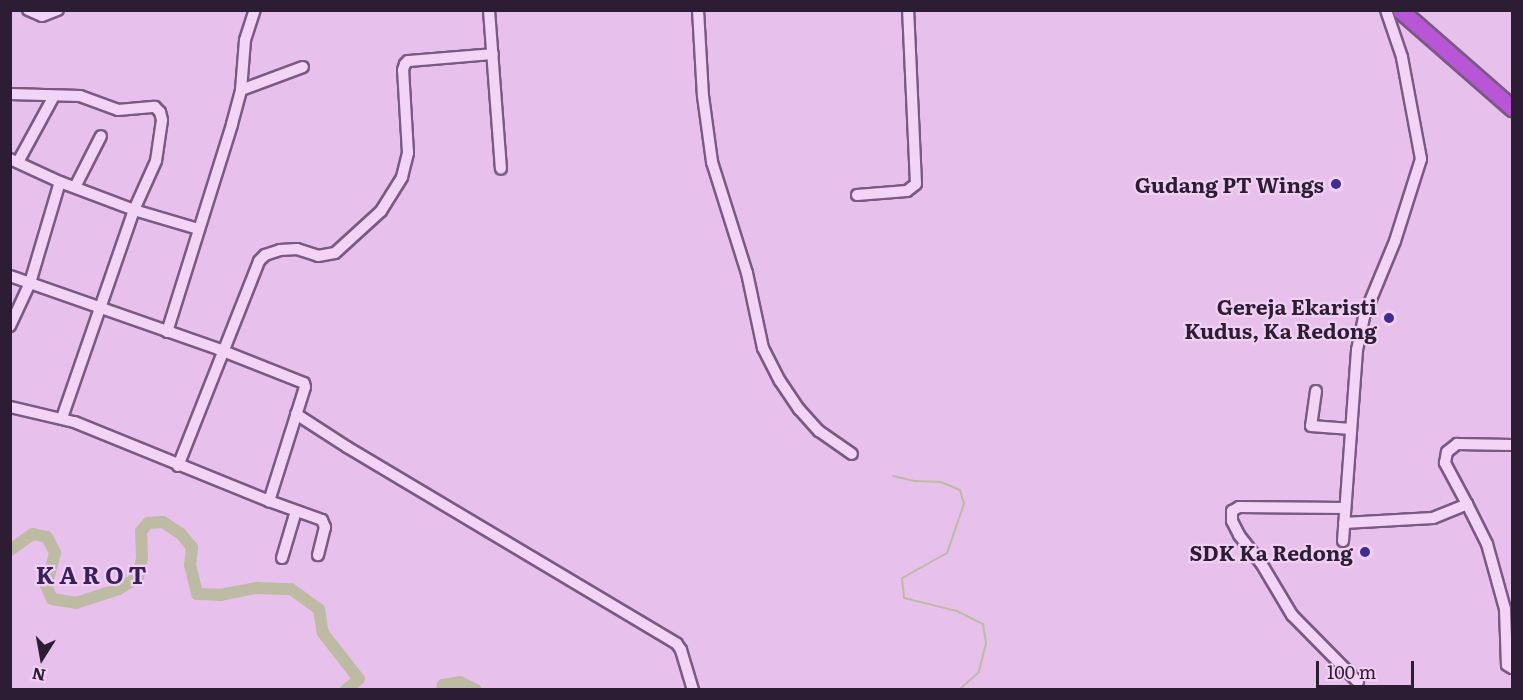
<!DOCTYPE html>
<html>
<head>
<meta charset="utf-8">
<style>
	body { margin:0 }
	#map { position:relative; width:1523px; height:700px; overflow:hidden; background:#e7c1eb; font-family:Literata,serif }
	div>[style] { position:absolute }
	.stream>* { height:2px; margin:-1px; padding:0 1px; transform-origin:1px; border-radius:1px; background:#bebba4 }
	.river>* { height:12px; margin:-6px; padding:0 6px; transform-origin:6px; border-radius:6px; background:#bebba4 }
	.roads { filter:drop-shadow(2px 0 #785a83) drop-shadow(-2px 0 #785a83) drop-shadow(0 2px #785a83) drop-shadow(0 -2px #785a83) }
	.minor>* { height:10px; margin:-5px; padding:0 5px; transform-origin:5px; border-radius:5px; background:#f3d4f7 }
	.highway>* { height:15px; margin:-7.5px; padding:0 7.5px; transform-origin:7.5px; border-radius:7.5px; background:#b856d7 }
	.dots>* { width:16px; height:16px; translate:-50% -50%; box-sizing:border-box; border:3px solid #f0d0f3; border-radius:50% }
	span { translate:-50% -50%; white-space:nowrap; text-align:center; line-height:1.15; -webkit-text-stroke:4.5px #f0d0f3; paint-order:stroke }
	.poi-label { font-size:21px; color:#2d1d34; font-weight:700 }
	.right { translate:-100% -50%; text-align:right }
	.quarter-label { font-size:24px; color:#391f5e; font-weight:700 }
	.frame { position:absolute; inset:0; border:12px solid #2d1d34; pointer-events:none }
	.north { position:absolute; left:12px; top:628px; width:60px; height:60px; -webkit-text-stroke:4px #f0d0f3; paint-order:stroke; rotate:191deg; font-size:16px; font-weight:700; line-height:24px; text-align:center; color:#2d1d34 }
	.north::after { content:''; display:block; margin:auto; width:21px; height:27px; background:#2d1d34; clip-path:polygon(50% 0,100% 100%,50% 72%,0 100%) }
	.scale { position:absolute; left:1316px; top:661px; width:98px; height:27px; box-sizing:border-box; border:3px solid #2d1d34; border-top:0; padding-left:8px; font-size:18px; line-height:21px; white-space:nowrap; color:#2d1d34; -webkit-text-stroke:4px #f0d0f3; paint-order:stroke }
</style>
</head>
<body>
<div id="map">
	<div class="stream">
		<div style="left:893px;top:476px;width:23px;rotate:13deg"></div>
		<div style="left:915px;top:481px;width:26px;rotate:2deg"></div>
		<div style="left:941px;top:482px;width:21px;rotate:23deg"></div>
		<div style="left:960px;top:490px;width:15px;rotate:74deg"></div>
		<div style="left:964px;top:504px;width:52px;rotate:109.1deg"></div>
		<div style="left:947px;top:553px;width:51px;rotate:150.9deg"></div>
		<div style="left:902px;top:578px;width:20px;rotate:84deg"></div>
		<div style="left:904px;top:598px;width:55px;rotate:13.8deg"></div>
		<div style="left:957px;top:611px;width:29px;rotate:27deg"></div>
		<div style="left:983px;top:624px;width:19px;rotate:81deg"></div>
		<div style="left:986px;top:643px;width:30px;rotate:104deg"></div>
		<div style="left:979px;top:672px;width:27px;rotate:138deg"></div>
	</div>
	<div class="river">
		<div style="left:10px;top:550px;width:28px;rotate:-35deg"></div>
		<div style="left:33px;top:534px;width:14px;rotate:12deg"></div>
		<div style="left:47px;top:537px;width:18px;rotate:63deg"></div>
		<div style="left:55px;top:553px;width:34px;rotate:105deg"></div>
		<div style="left:46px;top:586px;width:14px;rotate:65deg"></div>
		<div style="left:52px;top:599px;width:24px;rotate:9deg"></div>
		<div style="left:76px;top:603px;width:45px;rotate:-18deg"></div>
		<div style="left:119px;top:589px;width:22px;rotate:-32deg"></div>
		<div style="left:138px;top:577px;width:19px;rotate:-78deg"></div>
		<div style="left:142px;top:558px;width:27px;rotate:-92deg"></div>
		<div style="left:141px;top:531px;width:11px;rotate:-49deg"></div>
		<div style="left:148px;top:523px;width:15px;rotate:-4deg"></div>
		<div style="left:163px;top:522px;width:22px;rotate:34deg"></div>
		<div style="left:181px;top:534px;width:17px;rotate:50deg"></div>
		<div style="left:192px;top:547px;width:18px;rotate:96deg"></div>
		<div style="left:190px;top:565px;width:30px;rotate:76deg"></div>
		<div style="left:197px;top:594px;width:23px;rotate:2deg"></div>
		<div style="left:220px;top:595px;width:38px;rotate:-11deg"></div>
		<div style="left:257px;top:588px;width:34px;rotate:2deg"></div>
		<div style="left:291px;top:589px;width:34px;rotate:36deg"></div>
		<div style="left:319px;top:609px;width:24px;rotate:81deg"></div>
		<div style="left:323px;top:633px;width:58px;rotate:52deg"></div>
		<div style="left:359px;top:679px;width:17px;rotate:140deg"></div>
		<div style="left:442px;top:690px;width:5px;rotate:-79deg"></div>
		<div style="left:443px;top:685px;width:17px;rotate:-10deg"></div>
		<div style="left:460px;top:682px;width:18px;rotate:27deg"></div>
	</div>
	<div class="roads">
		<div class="minor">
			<div style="left:28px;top:10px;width:15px;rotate:23deg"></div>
			<div style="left:42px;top:16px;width:17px;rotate:-21deg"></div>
			<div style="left:489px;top:10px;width:159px;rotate:85.7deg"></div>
			<div style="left:698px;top:10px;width:86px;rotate:86.7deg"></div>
			<div style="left:703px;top:96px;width:67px;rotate:82.2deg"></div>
			<div style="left:712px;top:162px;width:116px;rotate:72.5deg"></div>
			<div style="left:747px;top:273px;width:77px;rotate:78deg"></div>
			<div style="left:763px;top:348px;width:37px;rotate:63deg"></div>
			<div style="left:780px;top:381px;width:34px;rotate:56deg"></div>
			<div style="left:799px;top:409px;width:30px;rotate:48deg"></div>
			<div style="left:819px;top:431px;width:40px;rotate:34.9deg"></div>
			<div style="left:241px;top:90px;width:66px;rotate:-20.4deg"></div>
			<div style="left:10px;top:94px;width:70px;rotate:1.6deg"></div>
			<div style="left:80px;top:96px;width:40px;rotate:20.2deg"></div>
			<div style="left:118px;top:110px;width:37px;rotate:-5deg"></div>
			<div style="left:155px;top:107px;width:7px;rotate:45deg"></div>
			<div style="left:160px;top:112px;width:8px;rotate:76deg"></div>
			<div style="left:162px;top:120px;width:41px;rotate:98.3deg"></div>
			<div style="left:156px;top:161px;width:54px;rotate:114.2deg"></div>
			<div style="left:134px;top:210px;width:220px;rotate:109.1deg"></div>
			<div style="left:10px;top:159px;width:55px;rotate:24.7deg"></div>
			<div style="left:60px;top:182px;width:79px;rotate:20.7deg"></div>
			<div style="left:134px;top:210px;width:67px;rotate:16.5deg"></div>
			<div style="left:18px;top:162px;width:75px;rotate:-61.4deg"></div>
			<div style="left:75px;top:187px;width:57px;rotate:-63deg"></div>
			<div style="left:857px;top:195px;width:50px;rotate:-4.6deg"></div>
			<div style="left:907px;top:191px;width:11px;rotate:-38deg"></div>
			<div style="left:916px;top:184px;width:174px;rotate:-92.6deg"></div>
			<div style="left:10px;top:276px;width:220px;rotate:19.3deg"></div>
			<div style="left:218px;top:349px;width:92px;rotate:21.6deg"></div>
			<div style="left:304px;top:383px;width:4px;rotate:76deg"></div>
			<div style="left:305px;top:387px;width:120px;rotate:107.5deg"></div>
			<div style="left:269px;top:501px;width:210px;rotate:-157.9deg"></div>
			<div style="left:74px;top:422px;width:66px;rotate:-166.8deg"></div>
			<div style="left:10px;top:326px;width:47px;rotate:-65.1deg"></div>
			<div style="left:30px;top:283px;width:105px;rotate:-73.5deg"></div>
			<div style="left:167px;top:332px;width:218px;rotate:-72.6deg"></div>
			<div style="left:232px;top:124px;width:35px;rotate:-75deg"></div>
			<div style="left:241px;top:90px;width:50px;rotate:-85.4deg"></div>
			<div style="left:245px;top:40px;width:32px;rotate:-72deg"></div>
			<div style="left:1316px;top:391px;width:35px;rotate:98deg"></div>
			<div style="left:1311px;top:426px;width:40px;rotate:4.3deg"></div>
			<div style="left:296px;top:414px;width:61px;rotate:32.9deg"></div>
			<div style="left:347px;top:447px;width:384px;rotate:30.8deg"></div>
			<div style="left:677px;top:644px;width:7px;rotate:56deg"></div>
			<div style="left:681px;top:650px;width:42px;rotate:73.3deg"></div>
			<div style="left:178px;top:466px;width:220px;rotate:-68.4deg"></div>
			<div style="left:259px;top:261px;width:8px;rotate:-45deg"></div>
			<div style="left:265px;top:255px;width:16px;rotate:-18deg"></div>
			<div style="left:280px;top:250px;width:17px;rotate:-3deg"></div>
			<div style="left:297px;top:249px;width:22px;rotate:18deg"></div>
			<div style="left:318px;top:256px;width:17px;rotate:-10deg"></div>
			<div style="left:335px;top:253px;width:62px;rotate:-42.4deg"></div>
			<div style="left:381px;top:211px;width:40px;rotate:-58deg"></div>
			<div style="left:402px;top:177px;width:25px;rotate:-76deg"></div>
			<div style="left:408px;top:153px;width:83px;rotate:-93.4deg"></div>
			<div style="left:403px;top:70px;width:6px;rotate:-72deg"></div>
			<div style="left:405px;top:64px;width:4px;rotate:-45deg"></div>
			<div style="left:408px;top:61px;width:85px;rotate:-4.7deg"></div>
			<div style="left:269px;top:501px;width:56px;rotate:19.7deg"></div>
			<div style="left:322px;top:520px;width:8px;rotate:67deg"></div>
			<div style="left:325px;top:527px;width:29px;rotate:104deg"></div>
			<div style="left:1467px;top:504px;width:47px;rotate:-118.2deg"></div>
			<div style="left:1445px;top:463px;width:11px;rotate:-80deg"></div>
			<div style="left:1447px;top:452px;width:13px;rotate:-39deg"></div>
			<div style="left:1457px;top:444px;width:55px;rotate:1deg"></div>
			<div style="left:1345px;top:508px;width:106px;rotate:-179.5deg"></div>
			<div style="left:1239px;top:507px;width:8px;rotate:150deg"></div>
			<div style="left:1232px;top:511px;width:10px;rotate:90deg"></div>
			<div style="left:1232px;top:521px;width:16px;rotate:63deg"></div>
			<div style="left:1239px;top:535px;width:36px;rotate:52deg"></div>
			<div style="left:1261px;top:563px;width:61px;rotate:59.2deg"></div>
			<div style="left:1292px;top:615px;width:94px;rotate:45.4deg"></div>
			<div style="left:1344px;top:523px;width:89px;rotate:-3.2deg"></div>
			<div style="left:1433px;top:518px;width:37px;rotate:-22deg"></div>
			<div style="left:1467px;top:504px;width:45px;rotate:63.4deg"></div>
			<div style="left:1487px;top:544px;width:67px;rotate:74.5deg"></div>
			<div style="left:1505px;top:609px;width:56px;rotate:88deg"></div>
			<div style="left:1507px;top:665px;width:6px;rotate:31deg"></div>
			<div style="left:1343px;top:541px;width:192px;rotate:-85.8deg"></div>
			<div style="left:1357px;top:350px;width:35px;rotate:-78deg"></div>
			<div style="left:1364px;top:316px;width:81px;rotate:-67.5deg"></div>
			<div style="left:1395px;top:241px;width:86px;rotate:-72.4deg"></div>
			<div style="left:1421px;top:159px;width:104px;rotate:-100.6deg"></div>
			<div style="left:1402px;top:57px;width:50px;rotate:-108.8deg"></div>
			<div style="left:282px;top:558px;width:49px;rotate:-73.4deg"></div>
		</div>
		<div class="highway">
			<div style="left:1400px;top:10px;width:149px;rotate:41.2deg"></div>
		</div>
	</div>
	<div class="dots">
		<div style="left:1336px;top:184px;background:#402d8f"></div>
		<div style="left:1389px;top:318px;background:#402d8f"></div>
		<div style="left:1365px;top:552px;background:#402d8f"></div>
	</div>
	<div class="poi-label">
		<span class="right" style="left:1324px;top:184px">Gudang PT Wings</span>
		<span class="right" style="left:1377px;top:318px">Gereja Ekaristi<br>Kudus, Ka Redong</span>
		<span class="right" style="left:1353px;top:552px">SDK Ka Redong</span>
	</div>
	<div class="quarter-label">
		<span style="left:91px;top:574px">K A R O T</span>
	</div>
	<div class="frame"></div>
	<div class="north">N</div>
	<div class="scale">100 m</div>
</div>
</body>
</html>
